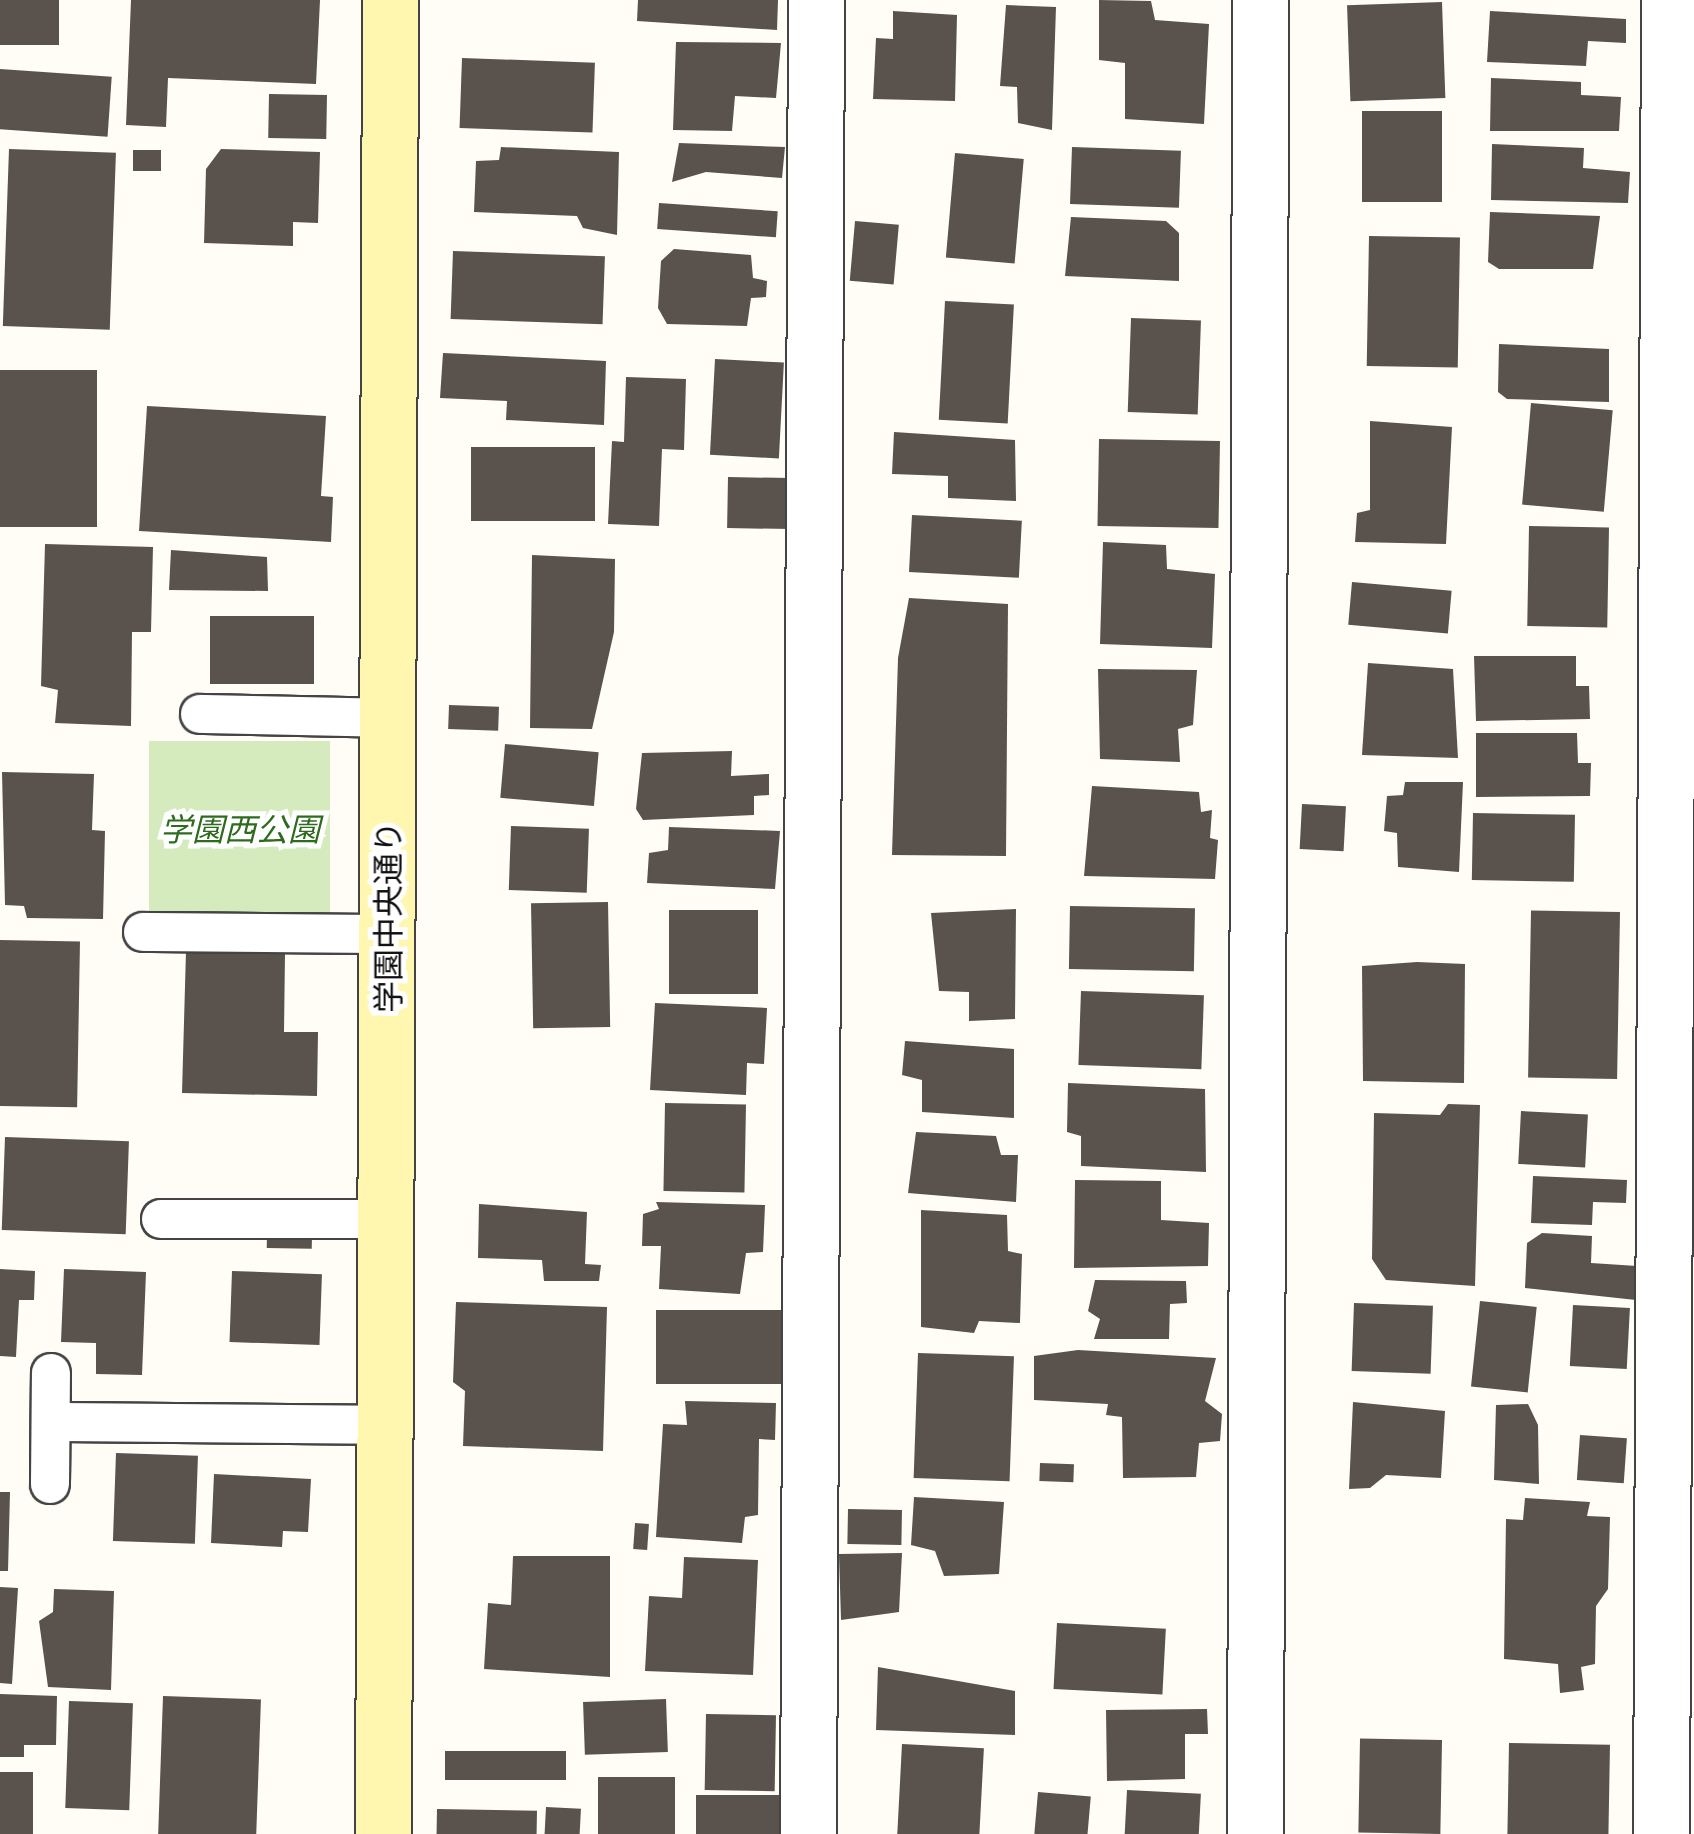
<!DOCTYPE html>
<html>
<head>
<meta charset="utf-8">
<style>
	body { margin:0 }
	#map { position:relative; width:1694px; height:1834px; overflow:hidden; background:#fffdf5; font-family:Literata,"Noto Sans JP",serif }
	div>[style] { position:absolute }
	.green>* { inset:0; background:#d5ebbd; transform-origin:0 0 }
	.building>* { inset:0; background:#5a524d; transform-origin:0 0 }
	.roads { filter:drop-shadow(2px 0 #444) drop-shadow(-2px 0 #444) drop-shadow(0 2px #444) drop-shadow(0 -2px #444) }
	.lane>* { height:38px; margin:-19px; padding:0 19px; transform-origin:19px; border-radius:19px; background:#fff }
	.street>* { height:55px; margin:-27.5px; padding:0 27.5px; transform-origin:27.5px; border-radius:27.5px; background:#fff }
	.secondary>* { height:55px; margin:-27.5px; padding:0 27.5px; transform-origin:27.5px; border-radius:27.5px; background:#fff6b0 }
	span { translate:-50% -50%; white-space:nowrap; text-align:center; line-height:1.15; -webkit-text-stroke:10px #fff; paint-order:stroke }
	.park-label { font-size:32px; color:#2f6b1f; font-style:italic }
	.street-label { font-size:32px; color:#111 }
</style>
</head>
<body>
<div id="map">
	<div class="green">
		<div style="left:149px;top:741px;width:181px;height:173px"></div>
	</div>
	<div class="building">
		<div style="left:0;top:0;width:59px;height:45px"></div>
		<div style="clip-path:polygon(131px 0,320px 0,316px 84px,168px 78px,166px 127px,126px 125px)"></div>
		<div style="clip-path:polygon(638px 0,778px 0,777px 30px,637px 21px)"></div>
		<div style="clip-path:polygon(1099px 0,1151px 1px,1155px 20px,1209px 24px,1204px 124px,1125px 119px,1125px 63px,1099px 60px)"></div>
		<div style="left:1442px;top:2px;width:96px;height:95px;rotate:88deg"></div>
		<div style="clip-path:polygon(1006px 5px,1056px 7px,1052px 130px,1018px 123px,1017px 87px,1000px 86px)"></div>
		<div style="clip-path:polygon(893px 11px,957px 15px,955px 101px,873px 99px,876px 38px,893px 39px)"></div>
		<div style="clip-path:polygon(1490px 11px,1626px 19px,1626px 43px,1588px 41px,1586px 66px,1487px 62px)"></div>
		<div style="clip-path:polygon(676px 42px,781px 43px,776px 98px,735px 96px,732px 131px,673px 130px)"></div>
		<div style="left:462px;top:58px;width:133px;height:70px;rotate:2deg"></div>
		<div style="left:0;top:69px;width:112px;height:60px;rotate:4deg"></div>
		<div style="clip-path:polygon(1491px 78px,1581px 82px,1581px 95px,1621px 97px,1619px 131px,1490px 131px)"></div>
		<div style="left:269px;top:94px;width:58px;height:44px;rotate:1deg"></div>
		<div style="left:1362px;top:111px;width:80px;height:91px"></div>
		<div style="clip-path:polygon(679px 143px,785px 147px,782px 178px,706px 172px,672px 182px)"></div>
		<div style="clip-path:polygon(1492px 144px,1584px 148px,1583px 168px,1630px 172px,1628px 203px,1491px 200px)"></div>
		<div style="clip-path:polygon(501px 147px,619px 152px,617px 235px,583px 228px,577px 216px,474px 212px,476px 161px,499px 160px)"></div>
		<div style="left:1072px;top:147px;width:109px;height:57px;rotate:2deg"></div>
		<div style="left:9px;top:149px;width:107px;height:177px;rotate:2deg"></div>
		<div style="clip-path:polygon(221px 149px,320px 152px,318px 223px,293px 222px,293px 246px,204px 243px,206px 169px)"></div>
		<div style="left:161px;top:150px;width:21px;height:28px;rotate:90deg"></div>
		<div style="left:955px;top:153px;width:69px;height:105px;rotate:5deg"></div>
		<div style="left:659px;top:203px;width:119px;height:26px;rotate:4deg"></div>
		<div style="clip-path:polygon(1490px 212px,1600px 216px,1593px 269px,1499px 269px,1488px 262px)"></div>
		<div style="clip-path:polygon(1071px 217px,1166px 221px,1179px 233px,1179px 281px,1065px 276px)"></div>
		<div style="left:855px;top:221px;width:44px;height:60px;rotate:5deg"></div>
		<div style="left:1369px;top:236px;width:91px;height:130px;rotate:1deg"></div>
		<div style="clip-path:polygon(674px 249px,751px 255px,753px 278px,767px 281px,766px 297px,751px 298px,747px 326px,667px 324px,658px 308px,661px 261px)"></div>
		<div style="left:453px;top:251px;width:152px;height:68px;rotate:2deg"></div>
		<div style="left:945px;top:301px;width:69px;height:119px;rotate:3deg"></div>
		<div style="left:1131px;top:318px;width:70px;height:94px;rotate:2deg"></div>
		<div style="clip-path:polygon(1499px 344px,1609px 349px,1609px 402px,1507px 399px,1498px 392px)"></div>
		<div style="clip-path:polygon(443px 353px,606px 361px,604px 425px,506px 420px,507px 401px,440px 398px)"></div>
		<div style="left:715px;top:359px;width:69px;height:96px;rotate:3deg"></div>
		<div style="left:0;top:370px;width:97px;height:157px"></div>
		<div style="clip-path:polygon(626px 377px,686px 379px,684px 450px,662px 449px,659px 526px,608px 524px,612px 441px,624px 442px)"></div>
		<div style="left:1531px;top:403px;width:82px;height:102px;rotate:5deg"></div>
		<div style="clip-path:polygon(147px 406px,326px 416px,321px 496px,333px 497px,331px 542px,139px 531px)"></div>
		<div style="clip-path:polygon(1370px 421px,1452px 427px,1446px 544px,1355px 542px,1357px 513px,1370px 510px)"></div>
		<div style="clip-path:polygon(894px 432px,1015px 440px,1016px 501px,948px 498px,948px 476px,892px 474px)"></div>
		<div style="left:1099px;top:439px;width:121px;height:87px;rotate:1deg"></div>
		<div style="left:471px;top:447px;width:124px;height:74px"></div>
		<div style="left:728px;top:477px;width:63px;height:51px;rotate:1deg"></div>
		<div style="left:912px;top:515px;width:110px;height:57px;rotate:3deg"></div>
		<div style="left:1529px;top:526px;width:80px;height:100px;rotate:1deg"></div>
		<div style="clip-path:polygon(1103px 542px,1166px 545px,1167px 569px,1215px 574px,1212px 648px,1100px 644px)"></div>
		<div style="clip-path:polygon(45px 544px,153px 547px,151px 632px,132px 632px,131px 726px,55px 723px,58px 690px,41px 686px)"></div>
		<div style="clip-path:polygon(171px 550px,267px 557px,268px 591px,169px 590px)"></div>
		<div style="clip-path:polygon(532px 555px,615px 559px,614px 632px,592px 729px,530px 728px)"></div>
		<div style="left:1352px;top:582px;width:100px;height:43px;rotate:5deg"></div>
		<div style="clip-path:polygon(909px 598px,1008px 604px,1006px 856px,892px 855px,898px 658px)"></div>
		<div style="left:210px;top:616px;width:104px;height:68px"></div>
		<div style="clip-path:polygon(1474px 656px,1576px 656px,1576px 686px,1589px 686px,1590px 719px,1476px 721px)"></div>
		<div style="clip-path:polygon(1368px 663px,1453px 669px,1458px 758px,1362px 755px)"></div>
		<div style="clip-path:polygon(1098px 669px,1197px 670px,1193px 725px,1178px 729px,1180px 762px,1100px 759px)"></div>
		<div style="left:449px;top:705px;width:50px;height:24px;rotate:2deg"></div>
		<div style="clip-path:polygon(1476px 733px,1577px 733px,1578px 763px,1591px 763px,1590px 796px,1476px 797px)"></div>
		<div style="left:505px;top:744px;width:94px;height:54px;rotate:5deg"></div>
		<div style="clip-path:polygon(732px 751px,731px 776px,769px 774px,769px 795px,754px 796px,754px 815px,643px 820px,636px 809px,642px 753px)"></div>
		<div style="clip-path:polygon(2px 772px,94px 774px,92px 830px,105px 831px,103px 919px,27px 918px,24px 906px,5px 905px)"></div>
		<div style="clip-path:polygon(1405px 782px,1463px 782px,1459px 872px,1398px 867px,1397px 833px,1384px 831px,1387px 796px,1403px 795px)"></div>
		<div style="clip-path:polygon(1092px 786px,1199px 792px,1201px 812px,1212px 810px,1210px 838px,1218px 840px,1215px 879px,1084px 876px)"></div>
		<div style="left:1302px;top:804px;width:44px;height:45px;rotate:3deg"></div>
		<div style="left:1473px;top:813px;width:102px;height:67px;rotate:1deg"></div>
		<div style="left:511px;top:826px;width:78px;height:64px;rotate:2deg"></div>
		<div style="clip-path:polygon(669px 827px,780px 831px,775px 889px,647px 883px,649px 853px,668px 850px)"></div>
		<div style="left:608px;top:902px;width:125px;height:77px;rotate:89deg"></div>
		<div style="left:1070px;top:906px;width:125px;height:63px;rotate:1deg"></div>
		<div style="clip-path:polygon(1016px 909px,1015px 1019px,969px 1021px,969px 992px,939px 991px,931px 913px)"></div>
		<div style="left:669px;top:910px;width:89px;height:84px"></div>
		<div style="left:1620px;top:912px;width:167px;height:89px;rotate:91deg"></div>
		<div style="left:0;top:940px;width:80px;height:166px;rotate:1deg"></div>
		<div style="clip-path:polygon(186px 951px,285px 954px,284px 1032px,318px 1032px,317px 1096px,182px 1093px)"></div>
		<div style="clip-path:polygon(1417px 962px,1465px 964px,1464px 1083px,1363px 1081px,1362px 966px)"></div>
		<div style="left:1081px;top:991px;width:123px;height:74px;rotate:2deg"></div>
		<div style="clip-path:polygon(655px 1003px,767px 1008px,764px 1064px,747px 1063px,746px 1095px,650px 1090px)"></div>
		<div style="clip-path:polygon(905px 1041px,1014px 1049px,1014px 1118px,922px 1112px,922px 1080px,902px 1075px)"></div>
		<div style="clip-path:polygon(1068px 1083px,1205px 1089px,1206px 1172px,1081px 1166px,1081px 1136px,1067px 1132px)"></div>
		<div style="left:665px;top:1103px;width:81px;height:88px;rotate:1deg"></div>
		<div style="clip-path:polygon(1448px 1104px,1480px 1105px,1475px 1286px,1386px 1280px,1372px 1259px,1374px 1113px,1440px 1115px)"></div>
		<div style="left:1521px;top:1111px;width:67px;height:53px;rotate:3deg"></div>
		<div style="clip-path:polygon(916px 1132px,996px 1136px,1001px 1155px,1018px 1155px,1016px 1202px,908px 1193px)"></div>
		<div style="left:5px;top:1137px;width:124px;height:93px;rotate:2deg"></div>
		<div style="clip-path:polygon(1533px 1176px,1627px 1180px,1626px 1203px,1593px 1202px,1592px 1225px,1531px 1223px)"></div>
		<div style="clip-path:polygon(1075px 1180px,1161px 1181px,1161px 1220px,1209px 1223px,1208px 1266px,1074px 1268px)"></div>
		<div style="clip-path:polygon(656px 1202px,765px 1205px,763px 1252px,746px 1253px,740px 1294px,659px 1289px,661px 1246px,642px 1246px,643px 1214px,659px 1209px)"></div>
		<div style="clip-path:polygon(479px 1204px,587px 1212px,585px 1264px,601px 1265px,599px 1281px,544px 1281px,542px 1260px,478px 1258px)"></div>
		<div style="clip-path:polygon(921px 1210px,1007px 1215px,1008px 1251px,1022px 1254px,1020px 1323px,979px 1321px,974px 1333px,921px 1327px)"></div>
		<div style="left:267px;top:1233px;width:45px;height:15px;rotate:1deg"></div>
		<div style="clip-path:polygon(1542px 1233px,1592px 1236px,1591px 1263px,1637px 1266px,1636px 1300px,1525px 1288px,1527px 1243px)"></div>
		<div style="clip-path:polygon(0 1269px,35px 1271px,34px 1300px,19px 1300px,16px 1357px,0 1356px)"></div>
		<div style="clip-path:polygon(64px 1269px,146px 1272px,142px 1375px,96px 1374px,96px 1343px,61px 1342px)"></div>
		<div style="left:232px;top:1271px;width:90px;height:71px;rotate:2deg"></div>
		<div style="clip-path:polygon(1095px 1280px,1186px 1281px,1187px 1303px,1170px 1304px,1169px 1339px,1094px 1339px,1100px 1319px,1088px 1311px)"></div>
		<div style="left:1480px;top:1301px;width:57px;height:86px;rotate:6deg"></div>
		<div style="clip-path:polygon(456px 1302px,607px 1307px,603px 1451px,463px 1446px,465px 1391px,453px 1382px)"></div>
		<div style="left:1354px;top:1303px;width:79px;height:68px;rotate:2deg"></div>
		<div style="left:1573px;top:1305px;width:57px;height:61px;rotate:3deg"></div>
		<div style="left:656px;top:1310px;width:129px;height:74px"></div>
		<div style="clip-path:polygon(1078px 1350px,1216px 1358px,1205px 1401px,1222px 1414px,1220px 1441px,1199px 1443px,1196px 1477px,1123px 1478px,1122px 1417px,1106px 1415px,1108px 1404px,1034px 1400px,1034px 1356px)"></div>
		<div style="left:918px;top:1353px;width:96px;height:125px;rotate:2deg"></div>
		<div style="clip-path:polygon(685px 1401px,776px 1403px,775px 1440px,759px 1439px,758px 1515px,745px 1517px,742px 1543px,656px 1537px,663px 1424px,687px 1425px)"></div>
		<div style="clip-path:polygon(1353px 1402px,1445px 1411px,1441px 1478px,1386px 1475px,1370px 1488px,1349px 1489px)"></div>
		<div style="clip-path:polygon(1528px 1404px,1538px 1425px,1539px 1484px,1494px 1480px,1496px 1405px)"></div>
		<div style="left:1580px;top:1435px;width:47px;height:45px;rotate:4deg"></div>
		<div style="left:116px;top:1453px;width:82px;height:88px;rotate:2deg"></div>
		<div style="left:1040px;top:1463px;width:34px;height:18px;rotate:2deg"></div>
		<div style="clip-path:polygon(214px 1474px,311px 1479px,308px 1532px,283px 1531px,282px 1547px,211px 1543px)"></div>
		<div style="clip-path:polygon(0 1492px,10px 1492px,8px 1571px,0 1571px)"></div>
		<div style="clip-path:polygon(914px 1497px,1004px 1502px,999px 1574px,944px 1576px,935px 1551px,911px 1545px)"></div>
		<div style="clip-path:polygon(1525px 1498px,1590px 1502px,1587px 1516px,1610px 1517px,1608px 1589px,1596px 1606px,1595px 1664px,1581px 1667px,1584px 1690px,1560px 1693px,1558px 1664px,1504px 1659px,1506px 1519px,1523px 1520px)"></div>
		<div style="left:848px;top:1509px;width:54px;height:35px;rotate:1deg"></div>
		<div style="left:635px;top:1523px;width:14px;height:26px;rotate:4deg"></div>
		<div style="clip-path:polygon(902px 1553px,899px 1612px,841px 1620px,839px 1554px)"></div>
		<div style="clip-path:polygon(513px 1556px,610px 1556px,610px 1677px,484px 1669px,488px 1603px,511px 1605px)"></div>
		<div style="clip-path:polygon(684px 1557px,758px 1560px,753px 1675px,645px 1671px,649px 1596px,682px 1598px)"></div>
		<div style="clip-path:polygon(0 1587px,18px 1588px,12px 1684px,0 1683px)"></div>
		<div style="clip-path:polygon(54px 1589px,114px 1591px,111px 1690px,48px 1687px,39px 1621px,53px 1612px)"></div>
		<div style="left:1057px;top:1623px;width:109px;height:66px;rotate:3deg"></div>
		<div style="clip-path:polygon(878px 1667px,1015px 1691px,1015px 1735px,876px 1730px)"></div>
		<div style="clip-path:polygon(0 1694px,57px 1696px,56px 1745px,24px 1745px,24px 1757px,0 1757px)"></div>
		<div style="left:163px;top:1696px;width:98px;height:138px;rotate:2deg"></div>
		<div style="left:666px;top:1699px;width:53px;height:83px;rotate:88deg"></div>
		<div style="left:69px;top:1701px;width:64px;height:107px;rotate:2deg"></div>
		<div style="clip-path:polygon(1207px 1709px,1208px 1734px,1185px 1734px,1185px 1779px,1107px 1781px,1106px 1710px)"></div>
		<div style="left:706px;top:1714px;width:70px;height:76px;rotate:1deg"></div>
		<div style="left:1442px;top:1740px;width:94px;height:82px;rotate:91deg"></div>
		<div style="left:1509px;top:1743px;width:101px;height:91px;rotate:1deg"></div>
		<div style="left:902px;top:1744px;width:82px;height:90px;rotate:3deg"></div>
		<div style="left:445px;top:1751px;width:121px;height:29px"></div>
		<div style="left:0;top:1772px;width:33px;height:62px"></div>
		<div style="left:598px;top:1777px;width:77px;height:57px"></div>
		<div style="left:1127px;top:1790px;width:74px;height:44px;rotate:3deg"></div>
		<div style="left:1038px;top:1792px;width:53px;height:42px;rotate:5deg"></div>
		<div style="left:781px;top:1795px;width:39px;height:85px;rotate:90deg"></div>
		<div style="left:546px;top:1807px;width:35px;height:27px;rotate:3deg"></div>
		<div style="left:437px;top:1809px;width:100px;height:25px;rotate:1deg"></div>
	</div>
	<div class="roads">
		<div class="lane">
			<div style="left:200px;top:714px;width:187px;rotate:1.2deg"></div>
			<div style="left:143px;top:932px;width:243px;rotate:0.5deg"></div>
			<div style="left:161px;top:1219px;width:224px"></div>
			<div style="left:51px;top:1422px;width:333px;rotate:0.5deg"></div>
			<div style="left:50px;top:1484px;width:111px;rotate:-89.5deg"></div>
		</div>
		<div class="street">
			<div style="left:808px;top:1834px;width:1834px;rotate:-89.75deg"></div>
			<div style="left:1255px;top:1834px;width:1834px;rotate:-89.84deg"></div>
			<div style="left:1661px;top:1834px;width:1834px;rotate:-89.75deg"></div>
		</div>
		<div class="secondary">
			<div style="left:383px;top:1834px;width:1834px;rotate:-89.78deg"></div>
		</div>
	</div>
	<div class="park-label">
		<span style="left:240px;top:827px">学園西公園</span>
	</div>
	<div class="street-label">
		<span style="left:386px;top:917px;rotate:-90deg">学園中央通り</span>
	</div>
</div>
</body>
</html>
